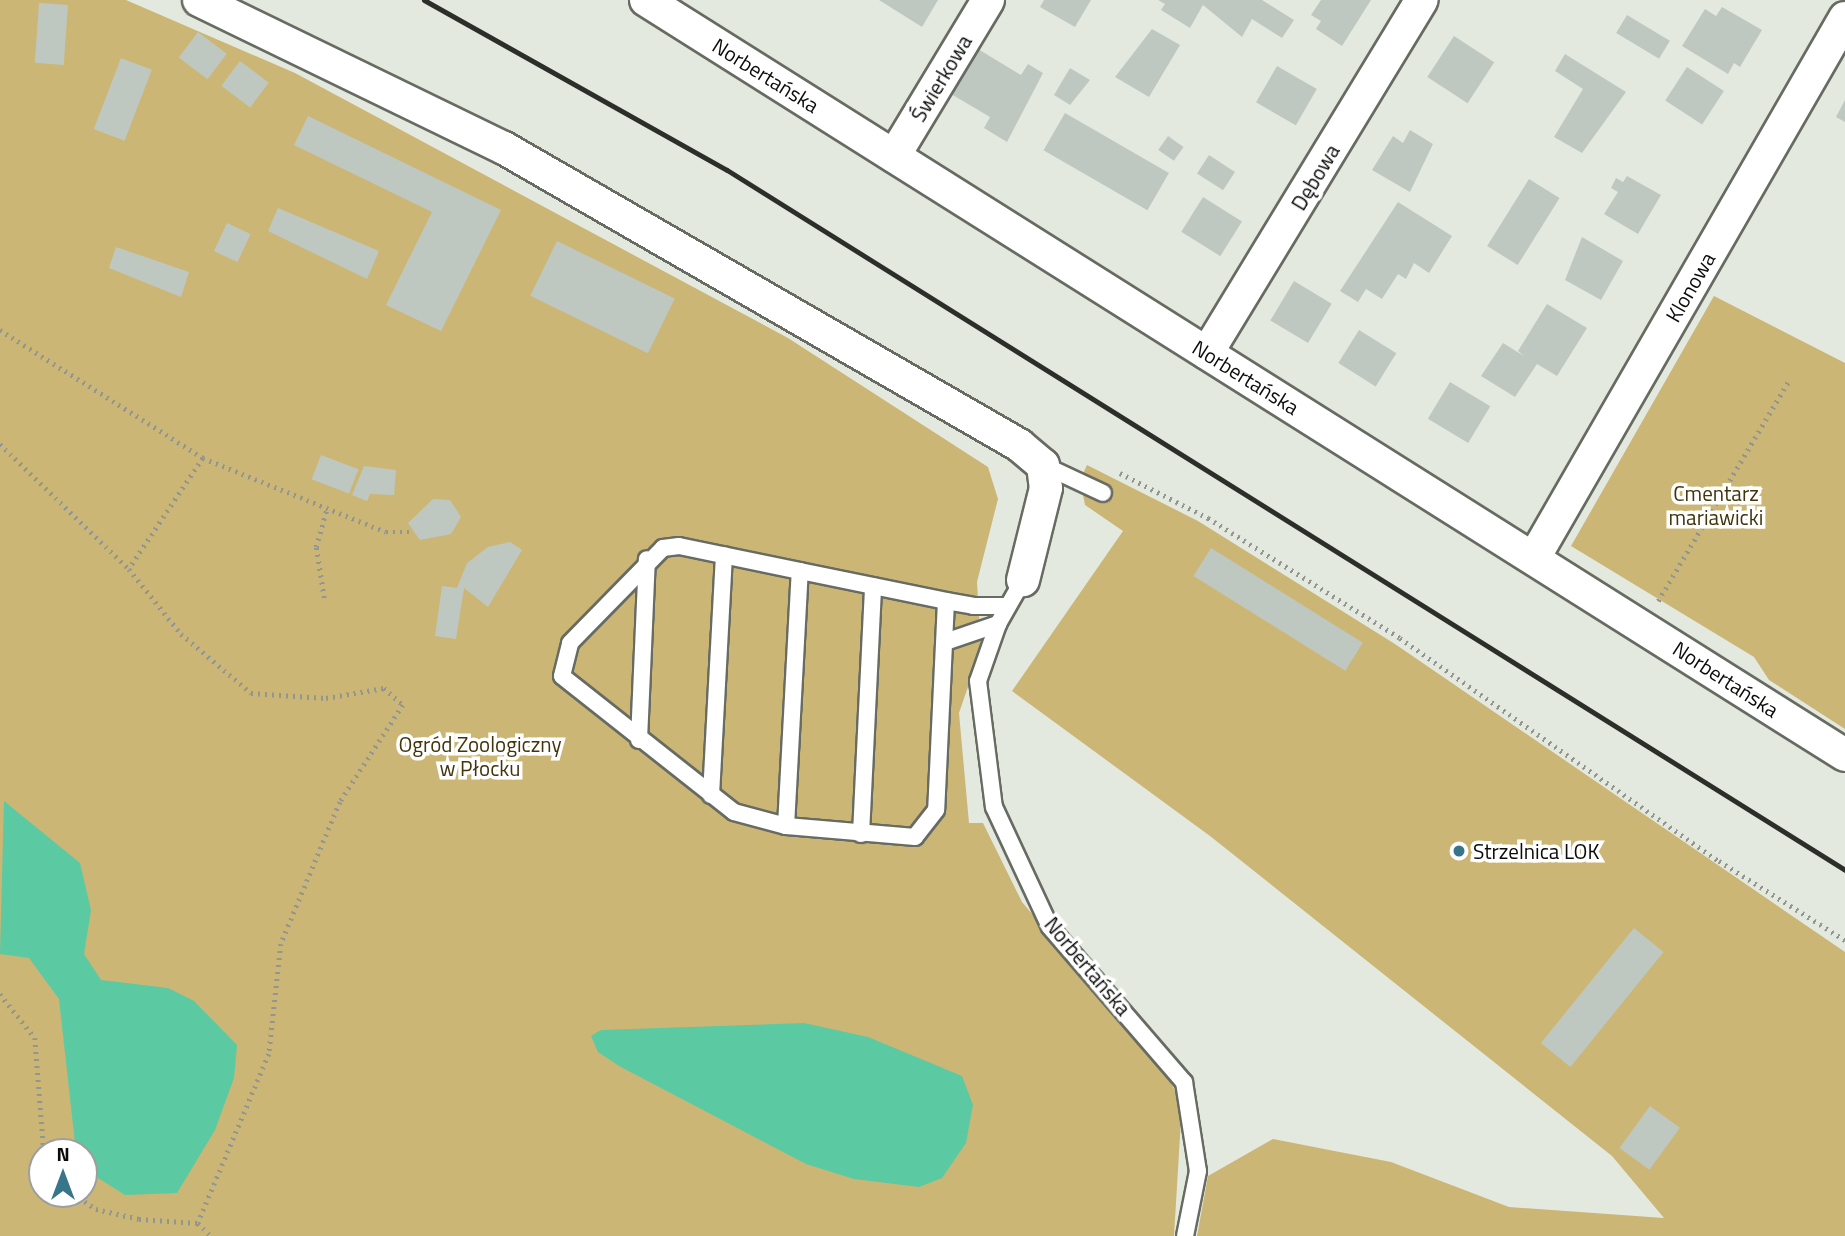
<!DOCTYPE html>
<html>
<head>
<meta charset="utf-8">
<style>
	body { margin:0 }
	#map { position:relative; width:1845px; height:1236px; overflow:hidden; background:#e4e9df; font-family:"Titillium Web",sans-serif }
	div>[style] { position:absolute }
	.green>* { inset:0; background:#cbb676 }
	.water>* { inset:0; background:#5bc9a2 }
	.building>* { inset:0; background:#bfc8c0; transform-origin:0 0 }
	.path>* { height:4.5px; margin-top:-2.25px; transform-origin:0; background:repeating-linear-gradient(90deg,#92968f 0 2px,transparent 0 7px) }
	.roads { filter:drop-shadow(2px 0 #676b62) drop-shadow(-2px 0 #676b62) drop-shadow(0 2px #676b62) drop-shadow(0 -2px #676b62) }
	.service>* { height:16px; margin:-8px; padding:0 8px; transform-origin:8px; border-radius:8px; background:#fff }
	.minor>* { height:32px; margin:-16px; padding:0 16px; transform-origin:16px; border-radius:16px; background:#fff }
	.rail>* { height:5px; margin:-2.5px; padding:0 2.5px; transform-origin:2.5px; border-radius:2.5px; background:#2c2e2a }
	.dots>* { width:19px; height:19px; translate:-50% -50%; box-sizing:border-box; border:4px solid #fff; border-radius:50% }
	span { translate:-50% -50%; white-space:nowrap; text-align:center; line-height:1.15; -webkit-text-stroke:7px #fff; paint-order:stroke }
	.street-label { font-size:21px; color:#0a0c09 }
	.park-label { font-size:21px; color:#41350c }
	.poi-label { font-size:21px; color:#0a0c09 }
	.left { translate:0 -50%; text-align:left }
	.north { position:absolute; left:28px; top:1138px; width:70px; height:70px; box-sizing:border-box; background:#fff; border:2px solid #9d9e9d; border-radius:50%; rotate:0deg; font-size:19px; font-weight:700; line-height:28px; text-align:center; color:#0a0c09 }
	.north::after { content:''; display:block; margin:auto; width:24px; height:32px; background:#38758b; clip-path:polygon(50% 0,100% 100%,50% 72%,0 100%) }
</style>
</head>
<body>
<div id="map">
	<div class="green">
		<div style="clip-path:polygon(evenodd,0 0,126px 0,295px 73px,788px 338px,988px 467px,998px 499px,977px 582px,981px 649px,959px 713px,969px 823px,983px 823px,1022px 902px,1163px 1069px,1182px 1103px,1174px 1236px,0 1236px,0 0,42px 1152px,84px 1152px,84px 1194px,42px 1194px,42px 1152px)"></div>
		<div style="clip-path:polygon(1714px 296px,1845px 363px,1845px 729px,1769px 680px,1754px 657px,1571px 546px)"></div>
		<div style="clip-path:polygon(1087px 465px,1198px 521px,1395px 644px,1845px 952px,1845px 1236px,1197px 1236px,1208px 1176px,1273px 1139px,1391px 1162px,1509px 1207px,1664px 1218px,1612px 1156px,1210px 836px,1012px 691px,1123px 531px,1085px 505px,1080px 480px)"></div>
	</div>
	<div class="water">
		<div style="clip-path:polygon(4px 801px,80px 863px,91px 910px,84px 954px,101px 980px,168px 988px,194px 1001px,237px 1045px,234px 1078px,215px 1130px,177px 1193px,125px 1195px,87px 1171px,84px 1152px,76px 1152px,59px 999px,29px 958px,0 954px)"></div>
		<div style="clip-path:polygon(804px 1023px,868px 1037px,962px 1076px,973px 1105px,966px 1143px,942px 1178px,919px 1187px,854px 1179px,806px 1164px,619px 1066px,598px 1052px,591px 1036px,601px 1030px)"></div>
	</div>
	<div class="building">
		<div style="clip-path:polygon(879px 0,938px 0,922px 27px)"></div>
		<div style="clip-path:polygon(1044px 0,1091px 0,1075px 27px,1040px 7px)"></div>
		<div style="clip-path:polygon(1158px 0,1262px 0,1294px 20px,1282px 38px,1252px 19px,1242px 37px,1203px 5px,1190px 28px,1161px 10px,1165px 4px)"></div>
		<div style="clip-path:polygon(1321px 0,1371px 0,1342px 46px,1316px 29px,1321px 21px,1311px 15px)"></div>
		<div style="left:39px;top:3px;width:29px;height:60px;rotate:4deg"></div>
		<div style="clip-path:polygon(1722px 7px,1762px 30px,1740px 67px,1734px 63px,1728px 74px,1682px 46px,1705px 9px,1716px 16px)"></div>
		<div style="left:1627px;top:15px;width:50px;height:21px;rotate:31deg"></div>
		<div style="clip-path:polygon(1152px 29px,1180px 45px,1149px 97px,1115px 77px)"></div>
		<div style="left:198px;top:32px;width:36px;height:32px;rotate:37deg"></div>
		<div style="left:1454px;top:36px;width:48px;height:49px;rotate:33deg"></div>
		<div style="clip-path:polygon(978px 49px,1021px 75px,1028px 64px,1043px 73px,1007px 142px,984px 128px,990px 117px,951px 94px)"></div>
		<div style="clip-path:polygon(1565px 54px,1626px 92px,1582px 153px,1554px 137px,1583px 89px,1555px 71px)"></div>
		<div style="left:121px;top:58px;width:33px;height:76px;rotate:21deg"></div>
		<div style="left:240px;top:61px;width:36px;height:31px;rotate:37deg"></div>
		<div style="left:1277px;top:66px;width:46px;height:42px;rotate:30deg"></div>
		<div style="left:1687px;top:67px;width:44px;height:40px;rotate:33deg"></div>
		<div style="clip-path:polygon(1070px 68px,1090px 80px,1070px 105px,1054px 95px)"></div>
		<div style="clip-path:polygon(1845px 100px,1845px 122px,1836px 117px)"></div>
		<div style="left:1065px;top:113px;width:120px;height:43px;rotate:30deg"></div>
		<div style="clip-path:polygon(308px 116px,501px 210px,441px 331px,386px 305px,432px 212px,294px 145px)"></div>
		<div style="clip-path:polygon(1410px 130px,1433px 144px,1410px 192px,1372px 170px,1393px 136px,1403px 143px)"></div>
		<div style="left:1168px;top:136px;width:19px;height:17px;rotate:35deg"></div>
		<div style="left:1209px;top:155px;width:31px;height:22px;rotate:33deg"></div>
		<div style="clip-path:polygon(1627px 176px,1661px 195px,1638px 234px,1604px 214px,1618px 192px,1611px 188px,1616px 178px,1623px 182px)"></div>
		<div style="left:1529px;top:179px;width:36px;height:79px;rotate:32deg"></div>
		<div style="left:1203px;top:197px;width:46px;height:41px;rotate:32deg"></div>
		<div style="clip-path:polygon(1398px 202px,1452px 236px,1429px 273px,1414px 263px,1406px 279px,1398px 274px,1382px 299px,1366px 289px,1358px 302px,1340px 291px)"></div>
		<div style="clip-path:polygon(278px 208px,379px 251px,367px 279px,268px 231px)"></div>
		<div style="left:227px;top:223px;width:26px;height:31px;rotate:25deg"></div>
		<div style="clip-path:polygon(1582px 237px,1623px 261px,1601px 300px,1565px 280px)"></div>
		<div style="left:557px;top:241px;width:131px;height:61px;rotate:26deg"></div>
		<div style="clip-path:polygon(116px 247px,189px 272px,181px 297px,109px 268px)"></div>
		<div style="left:1294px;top:281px;width:44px;height:46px;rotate:31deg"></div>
		<div style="clip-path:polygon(1547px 304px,1587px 328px,1557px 376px,1537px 364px,1515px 397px,1481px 376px,1503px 343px,1524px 356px,1518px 351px)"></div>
		<div style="left:1359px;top:330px;width:44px;height:39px;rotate:32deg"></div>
		<div style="left:1450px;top:382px;width:47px;height:43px;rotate:31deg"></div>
		<div style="left:321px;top:455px;width:40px;height:26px;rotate:21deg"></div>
		<div style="clip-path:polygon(364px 466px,396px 470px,394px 495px,370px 494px,367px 501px,352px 495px)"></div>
		<div style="clip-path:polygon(433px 499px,450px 500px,461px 517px,451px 534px,420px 540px,408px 523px)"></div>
		<div style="clip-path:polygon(510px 542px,522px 550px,488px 607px,464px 588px,456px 639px,435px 636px,442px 586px,457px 588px,467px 563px,488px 547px)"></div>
		<div style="left:1211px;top:548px;width:179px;height:33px;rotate:32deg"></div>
		<div style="left:1634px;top:928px;width:38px;height:148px;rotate:39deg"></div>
		<div style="left:1650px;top:1106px;width:37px;height:52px;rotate:36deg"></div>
	</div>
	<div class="path">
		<div style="left:0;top:330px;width:240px;rotate:32.2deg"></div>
		<div style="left:203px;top:458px;width:133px;rotate:123.7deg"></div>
		<div style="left:0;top:444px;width:180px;rotate:44.1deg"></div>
		<div style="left:129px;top:569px;width:83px;rotate:51.3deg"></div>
		<div style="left:181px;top:634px;width:92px;rotate:40.1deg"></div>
		<div style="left:251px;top:693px;width:75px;rotate:3.8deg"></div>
		<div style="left:326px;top:698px;width:59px;rotate:-9.8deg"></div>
		<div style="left:384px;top:688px;width:25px;rotate:42deg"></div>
		<div style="left:403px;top:705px;width:116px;rotate:123deg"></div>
		<div style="left:340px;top:802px;width:154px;rotate:112.6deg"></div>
		<div style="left:281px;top:944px;width:111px;rotate:96.2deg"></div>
		<div style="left:269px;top:1054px;width:183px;rotate:112.8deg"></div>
		<div style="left:203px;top:458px;width:197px;rotate:22deg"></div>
		<div style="left:386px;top:532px;width:28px"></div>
		<div style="left:1120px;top:473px;width:99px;rotate:27.1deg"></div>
		<div style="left:1208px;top:518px;width:226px;rotate:32deg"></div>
		<div style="left:1400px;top:638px;width:389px;rotate:35deg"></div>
		<div style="left:1719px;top:861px;width:149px;rotate:32.1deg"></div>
		<div style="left:324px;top:598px;width:52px;rotate:-98.9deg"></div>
		<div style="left:316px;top:547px;width:41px;rotate:-74.2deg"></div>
		<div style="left:1658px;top:601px;width:255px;rotate:-59.3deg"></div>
		<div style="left:0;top:994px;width:56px;rotate:51.5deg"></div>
		<div style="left:35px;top:1038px;width:114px;rotate:85.5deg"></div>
		<div style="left:73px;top:1194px;width:27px;rotate:33deg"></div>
		<div style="left:96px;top:1209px;width:44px;rotate:13.1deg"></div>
		<div style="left:139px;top:1219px;width:59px;rotate:3.9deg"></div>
		<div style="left:198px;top:1223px;width:18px;rotate:45deg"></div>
	</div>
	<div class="roads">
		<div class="service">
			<div style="left:1043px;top:465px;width:66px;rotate:25deg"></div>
			<div style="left:1023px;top:580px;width:51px;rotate:119.6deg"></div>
			<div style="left:998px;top:624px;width:60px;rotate:109.3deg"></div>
			<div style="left:978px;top:681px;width:127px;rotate:82.8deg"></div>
			<div style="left:994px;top:807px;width:132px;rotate:65deg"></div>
			<div style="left:1050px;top:927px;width:205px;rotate:49.2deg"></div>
			<div style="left:1184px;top:1082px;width:90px;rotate:81.1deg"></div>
			<div style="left:1198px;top:1171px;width:66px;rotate:101.3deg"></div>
			<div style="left:946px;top:601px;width:209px;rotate:92.7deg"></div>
			<div style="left:936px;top:810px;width:34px;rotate:128deg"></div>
			<div style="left:915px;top:837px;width:129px;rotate:-175.1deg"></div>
			<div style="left:786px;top:826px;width:54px;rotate:-164.9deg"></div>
			<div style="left:734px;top:812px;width:219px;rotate:-141.7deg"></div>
			<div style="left:562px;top:676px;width:34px;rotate:-76deg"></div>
			<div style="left:570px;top:643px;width:133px;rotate:-45.6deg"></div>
			<div style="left:663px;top:548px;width:16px;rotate:-7deg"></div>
			<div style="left:679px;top:546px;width:124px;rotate:11.7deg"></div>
			<div style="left:800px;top:571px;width:149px;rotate:11.6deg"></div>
			<div style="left:946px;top:601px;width:27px;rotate:10deg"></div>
			<div style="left:973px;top:606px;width:33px"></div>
			<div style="left:945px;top:642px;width:56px;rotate:-18.8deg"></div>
			<div style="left:639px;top:740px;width:181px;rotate:-87.5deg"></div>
			<div style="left:711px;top:795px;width:240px;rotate:-86.9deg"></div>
			<div style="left:786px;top:826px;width:255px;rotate:-86.9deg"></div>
			<div style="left:861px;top:834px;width:248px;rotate:-87.2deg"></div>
		</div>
		<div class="minor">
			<div style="left:199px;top:0;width:339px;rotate:25.9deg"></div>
			<div style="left:504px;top:148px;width:595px;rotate:29.97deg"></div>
			<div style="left:1019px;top:445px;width:31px;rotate:40deg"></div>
			<div style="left:1043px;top:465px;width:23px;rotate:83deg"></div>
			<div style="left:1046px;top:488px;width:95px;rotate:104deg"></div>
			<div style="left:646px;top:0;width:1417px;rotate:32.2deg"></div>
			<div style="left:894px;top:156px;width:182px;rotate:-58.9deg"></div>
			<div style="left:1207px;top:353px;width:413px;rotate:-58.7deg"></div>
			<div style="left:1535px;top:556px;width:621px;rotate:-60.05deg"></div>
		</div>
	</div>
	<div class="rail">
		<div style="left:424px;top:0;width:347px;rotate:29.3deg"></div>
		<div style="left:727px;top:170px;width:1319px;rotate:32.05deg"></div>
	</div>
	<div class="dots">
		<div style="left:1459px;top:851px;background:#38758b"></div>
	</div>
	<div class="street-label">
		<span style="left:766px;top:75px;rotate:32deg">Norbertańska</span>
		<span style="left:941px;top:78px;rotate:-59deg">Świerkowa</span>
		<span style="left:1315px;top:177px;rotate:-59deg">Dębowa</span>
		<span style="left:1690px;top:287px;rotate:-60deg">Klonowa</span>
		<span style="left:1246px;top:377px;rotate:32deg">Norbertańska</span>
		<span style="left:1726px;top:679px;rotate:33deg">Norbertańska</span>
		<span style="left:1088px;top:966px;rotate:50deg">Norbertańska</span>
	</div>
	<div class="park-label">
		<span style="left:1716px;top:505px">Cmentarz<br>mariawicki</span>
		<span style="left:480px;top:756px">Ogród Zoologiczny<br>w Płocku</span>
	</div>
	<div class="poi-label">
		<span class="left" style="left:1473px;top:851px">Strzelnica LOK</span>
	</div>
	<div class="north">N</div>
</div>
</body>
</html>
